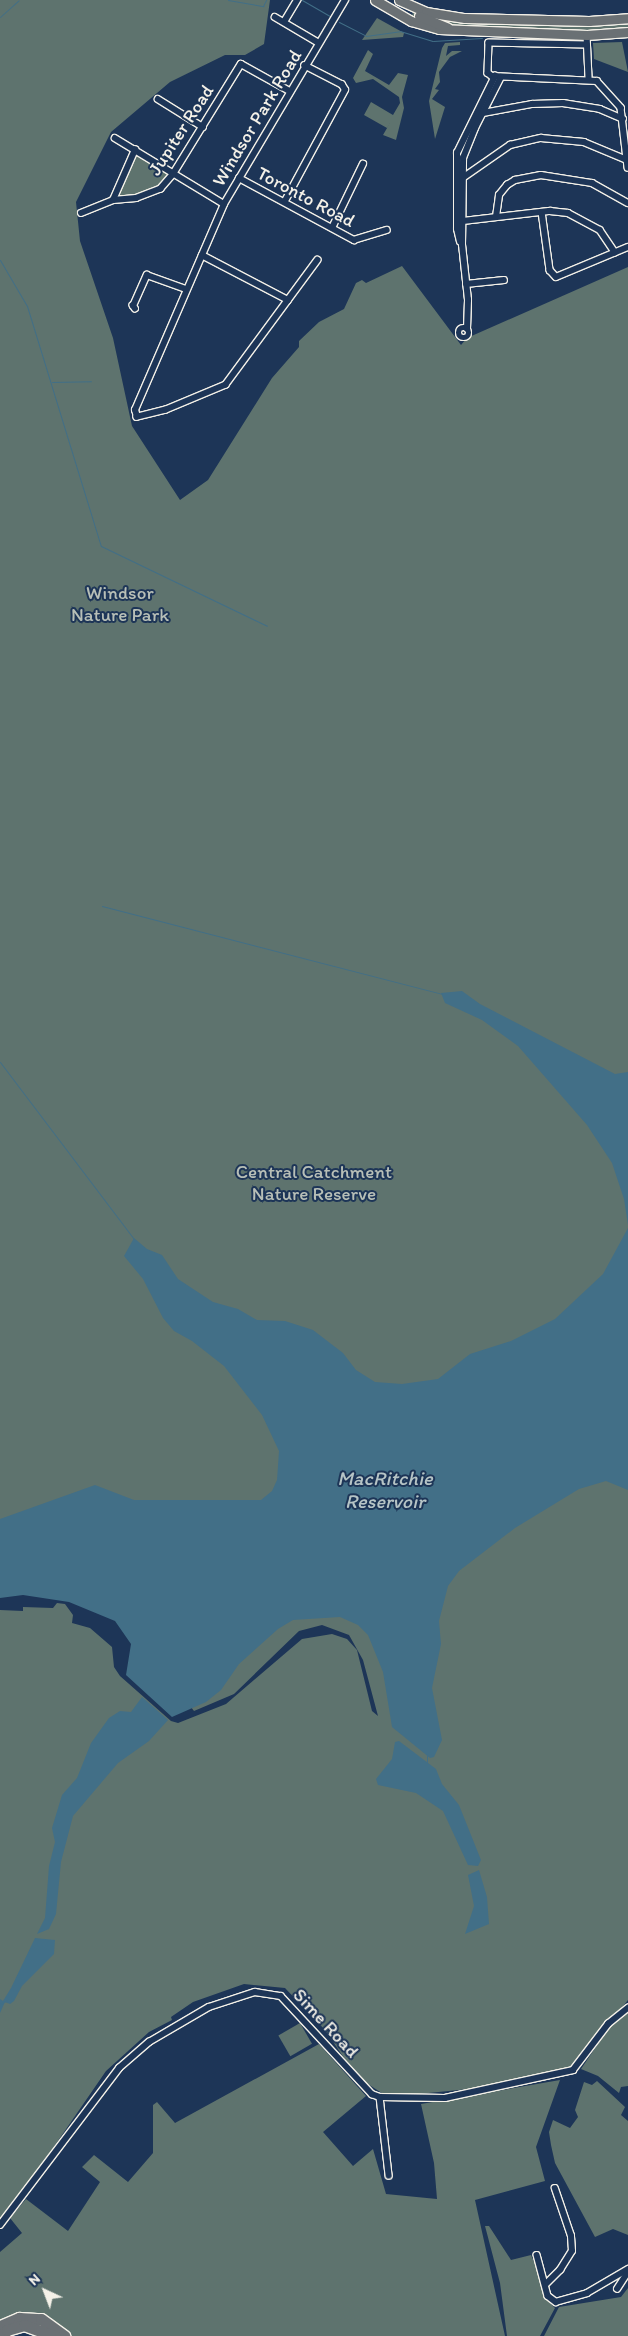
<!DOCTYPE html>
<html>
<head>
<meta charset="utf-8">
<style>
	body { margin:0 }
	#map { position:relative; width:628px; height:2336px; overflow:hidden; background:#1d3557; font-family:Itim,sans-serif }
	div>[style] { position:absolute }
	.green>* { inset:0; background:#5e736e; transform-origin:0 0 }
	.water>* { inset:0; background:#426f87 }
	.stream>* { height:1px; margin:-0.5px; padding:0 0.5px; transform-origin:0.5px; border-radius:0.5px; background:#426f87 }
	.roads { filter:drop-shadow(1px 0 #f4f1e8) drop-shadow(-1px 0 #f4f1e8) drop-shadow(0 1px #f4f1e8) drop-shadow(0 -1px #f4f1e8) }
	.street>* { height:5.5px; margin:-2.75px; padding:0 2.75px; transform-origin:2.75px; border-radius:2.75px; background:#1d3557 }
	.street>.ring { margin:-2.75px; padding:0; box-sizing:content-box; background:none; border:5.5px solid #1d3557; border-radius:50% }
	.primary>* { height:9px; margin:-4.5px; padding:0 4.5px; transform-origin:4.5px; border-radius:4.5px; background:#6a7074 }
	.highway>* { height:11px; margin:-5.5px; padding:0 5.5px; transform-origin:5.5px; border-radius:5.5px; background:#6a7074 }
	span { translate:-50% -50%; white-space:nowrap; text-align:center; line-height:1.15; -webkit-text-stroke:4px #1d3557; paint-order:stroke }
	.street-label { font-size:19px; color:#f4f1e8 }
	.park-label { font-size:19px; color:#b8bfb7 }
	.water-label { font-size:20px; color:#b6c4c6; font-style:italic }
	.north { position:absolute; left:20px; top:2266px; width:50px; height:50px; -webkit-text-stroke:4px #1d3557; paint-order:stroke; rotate:317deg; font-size:14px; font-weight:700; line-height:20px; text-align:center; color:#f4f1e8 }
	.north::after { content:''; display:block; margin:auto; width:18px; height:22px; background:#f4f1e8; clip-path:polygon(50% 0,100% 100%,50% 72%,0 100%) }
</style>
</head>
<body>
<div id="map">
	<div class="green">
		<div style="clip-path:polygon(0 0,270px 0,264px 44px,245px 55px,225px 55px,170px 82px,111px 132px,76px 202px,80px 241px,113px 338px,132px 426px,180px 500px,208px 480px,272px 378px,299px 347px,299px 341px,319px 322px,344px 309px,356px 283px,362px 280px,366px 283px,402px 266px,461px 345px,467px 338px,628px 267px,628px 2000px,571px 2071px,489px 2087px,388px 2097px,357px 2077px,325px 2030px,285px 1988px,244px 1984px,193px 2002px,171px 2017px,172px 2020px,149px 2032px,106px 2071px,0 2225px,0 1610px,23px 1611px,23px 1607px,53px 1608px,57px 1603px,65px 1604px,73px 1615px,72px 1623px,90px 1628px,112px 1647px,114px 1667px,120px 1676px,171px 1721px,178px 1723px,226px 1704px,302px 1639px,332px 1634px,347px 1639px,357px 1650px,372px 1711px,378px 1716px,363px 1660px,349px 1635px,322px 1625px,299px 1631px,234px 1694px,194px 1711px,139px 1640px,109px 1611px,16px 1587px,0 1589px)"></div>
		<div style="clip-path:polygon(414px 7px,426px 12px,628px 20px,628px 32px,461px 31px,411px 21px)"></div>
		<div style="clip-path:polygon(377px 18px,404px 33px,403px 37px,362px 40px)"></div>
		<div style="clip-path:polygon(460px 42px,460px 45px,448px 46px,446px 56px,452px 51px,462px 51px,450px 57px,439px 72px,440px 82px,435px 89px,439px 90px,432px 99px,445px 107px,435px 139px,429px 101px,442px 48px,445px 43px)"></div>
		<div style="clip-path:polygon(622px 42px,628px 72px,594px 59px,593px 43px)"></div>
		<div style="clip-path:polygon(368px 50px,373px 54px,365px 71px,389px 85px,398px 73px,408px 75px,402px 97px,404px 108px,396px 140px,383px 135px,394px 116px,387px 128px,364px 115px,371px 102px,393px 115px,400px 103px,399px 97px,373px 79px,356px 83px,353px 78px)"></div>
		<div style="clip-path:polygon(135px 150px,173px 174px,154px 193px,113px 200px)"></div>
		<div style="clip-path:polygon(628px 2011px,628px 2086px,621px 2087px,619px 2093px,598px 2076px,581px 2069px,610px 2026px)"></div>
		<div style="left:300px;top:2023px;width:24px;height:25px;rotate:60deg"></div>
		<div style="clip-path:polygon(319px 2044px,366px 2096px,323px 2132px,353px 2166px,373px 2149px,386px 2194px,437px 2199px,434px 2163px,421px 2104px,560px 2080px,536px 2147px,545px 2181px,475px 2200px,505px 2336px,65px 2336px,61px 2331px,0 2330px,0 2252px,22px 2233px,10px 2218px,26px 2199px,68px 2231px,100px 2182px,82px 2167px,94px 2155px,128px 2182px,153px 2153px,153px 2105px,157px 2102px,175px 2123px)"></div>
		<div style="clip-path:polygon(597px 2081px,625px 2107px,621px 2115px,628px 2121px,628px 2235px,613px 2229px,595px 2237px,555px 2163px,551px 2145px,549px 2132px,553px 2120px,570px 2128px,578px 2117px,575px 2110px,584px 2082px,592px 2085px)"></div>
		<div style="clip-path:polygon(485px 2226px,489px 2226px,511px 2260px,531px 2255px,544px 2283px,545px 2298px,555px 2308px,540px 2336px,507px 2336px,500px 2283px)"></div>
		<div style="clip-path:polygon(628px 2288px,628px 2336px,544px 2336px,559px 2307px,621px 2297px)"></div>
	</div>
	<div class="water">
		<div style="clip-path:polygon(462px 991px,480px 1004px,615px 1074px,628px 1072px,628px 1225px,624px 1199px,612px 1163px,587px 1125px,518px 1046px,482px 1020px,445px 1003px,441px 993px)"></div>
		<div style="clip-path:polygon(628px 1228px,628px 1490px,606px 1481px,579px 1489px,515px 1528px,459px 1571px,448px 1586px,439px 1621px,441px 1644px,432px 1688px,442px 1740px,434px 1757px,430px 1758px,392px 1727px,383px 1672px,368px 1635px,358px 1625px,340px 1617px,293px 1620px,278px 1629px,239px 1664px,221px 1690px,206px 1702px,172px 1717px,126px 1675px,131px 1644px,115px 1621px,69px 1602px,23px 1595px,0 1598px,0 1519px,95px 1485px,134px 1500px,261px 1500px,272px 1491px,277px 1480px,279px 1451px,262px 1415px,224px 1366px,192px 1341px,174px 1331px,163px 1318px,143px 1279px,124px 1256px,134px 1238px,147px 1249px,162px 1255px,178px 1279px,213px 1302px,238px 1309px,257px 1320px,285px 1321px,313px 1330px,343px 1353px,356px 1370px,375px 1382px,402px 1384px,438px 1379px,470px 1354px,511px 1341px,555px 1319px,603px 1274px)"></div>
		<div style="clip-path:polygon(142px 1697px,168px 1720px,149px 1741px,118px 1763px,73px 1816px,61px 1862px,56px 1914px,49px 1929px,37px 1934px,45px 1918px,49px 1866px,55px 1842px,52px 1828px,62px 1795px,77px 1778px,91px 1743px,109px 1718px,120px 1711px,131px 1712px)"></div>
		<div style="clip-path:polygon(399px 1741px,436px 1769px,442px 1784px,459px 1805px,481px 1860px,478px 1866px,468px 1865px,443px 1811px,416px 1793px,378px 1785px,376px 1779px,392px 1759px,395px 1742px)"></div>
		<div style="clip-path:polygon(479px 1870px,487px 1897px,489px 1924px,465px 1934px,474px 1906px,468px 1875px)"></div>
		<div style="clip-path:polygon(35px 1938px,55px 1940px,54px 1954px,22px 1986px,14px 2001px,10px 2004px,5px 2002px,0 2013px,0 1999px,3px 2001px,11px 1988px)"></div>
	</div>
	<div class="stream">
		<div style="left:228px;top:0;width:36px;rotate:10deg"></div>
		<div style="left:263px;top:6px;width:7px;rotate:-63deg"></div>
		<div style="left:302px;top:0;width:34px;rotate:30deg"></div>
		<div style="left:0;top:17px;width:25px;rotate:-42deg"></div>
		<div style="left:339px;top:22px;width:30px;rotate:27deg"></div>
		<div style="left:366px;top:36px;width:34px;rotate:-8deg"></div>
		<div style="left:400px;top:31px;width:34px;rotate:17deg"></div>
		<div style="left:433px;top:41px;width:49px;rotate:-3.5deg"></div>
		<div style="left:0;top:260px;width:53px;rotate:59.6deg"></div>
		<div style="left:27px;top:306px;width:251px;rotate:72.9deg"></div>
		<div style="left:101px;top:546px;width:184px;rotate:25.7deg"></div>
		<div style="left:52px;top:382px;width:39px;rotate:-1deg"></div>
		<div style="left:102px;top:906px;width:351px;rotate:14.5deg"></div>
		<div style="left:0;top:1062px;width:222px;rotate:52.9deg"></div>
		<div style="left:427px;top:1763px;width:9px;rotate:-90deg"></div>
		<div style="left:0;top:2004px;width:7px;rotate:-27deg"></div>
	</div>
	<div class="roads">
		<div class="street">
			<div style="left:275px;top:17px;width:51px;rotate:30.6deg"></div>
			<div style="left:284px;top:22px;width:26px;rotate:-59deg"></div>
			<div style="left:587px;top:35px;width:43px;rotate:87.3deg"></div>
			<div style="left:587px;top:45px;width:98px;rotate:-178.8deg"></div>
			<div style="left:489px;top:43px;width:30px;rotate:92deg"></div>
			<div style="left:488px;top:73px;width:5px;rotate:37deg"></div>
			<div style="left:492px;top:76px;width:105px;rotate:2.7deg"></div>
			<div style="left:597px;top:81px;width:36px;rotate:48deg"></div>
			<div style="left:621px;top:108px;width:60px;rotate:83.3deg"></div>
			<div style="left:158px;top:99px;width:53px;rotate:31.9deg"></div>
			<div style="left:483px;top:113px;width:50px;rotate:-10.4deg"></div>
			<div style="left:532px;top:104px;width:31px;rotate:-2deg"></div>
			<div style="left:563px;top:103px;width:37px;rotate:9deg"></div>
			<div style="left:600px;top:109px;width:25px;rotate:23deg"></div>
			<div style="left:115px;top:138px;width:127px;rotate:31.2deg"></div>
			<div style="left:464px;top:177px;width:56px;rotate:-34.8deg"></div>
			<div style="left:510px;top:145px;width:32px;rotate:-13deg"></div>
			<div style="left:541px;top:138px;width:43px;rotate:5.3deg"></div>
			<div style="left:584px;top:142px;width:47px;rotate:22.7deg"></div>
			<div style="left:239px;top:178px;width:131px;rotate:28.3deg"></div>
			<div style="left:354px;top:240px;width:34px;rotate:-17deg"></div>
			<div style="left:113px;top:200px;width:55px;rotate:-66.3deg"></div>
			<div style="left:285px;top:201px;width:126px;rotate:-61.6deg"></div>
			<div style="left:345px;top:90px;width:6px;rotate:-121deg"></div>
			<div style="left:342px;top:85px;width:42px;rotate:-152.8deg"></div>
			<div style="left:542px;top:212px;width:59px;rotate:82.1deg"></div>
			<div style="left:550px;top:270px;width:9px;rotate:49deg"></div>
			<div style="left:556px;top:277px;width:78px;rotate:-22.6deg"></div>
			<div style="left:81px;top:213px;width:35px;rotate:-22deg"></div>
			<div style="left:113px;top:200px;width:23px;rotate:-5deg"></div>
			<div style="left:136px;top:198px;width:26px;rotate:-21deg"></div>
			<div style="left:160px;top:189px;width:20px;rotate:-49deg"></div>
			<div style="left:173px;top:174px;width:129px;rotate:-58.3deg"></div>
			<div style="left:241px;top:64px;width:56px;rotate:28.9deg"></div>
			<div style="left:496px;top:217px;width:22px;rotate:-82deg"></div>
			<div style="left:499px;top:195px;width:13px;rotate:-51deg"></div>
			<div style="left:507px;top:185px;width:9px;rotate:-32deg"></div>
			<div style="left:515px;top:180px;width:26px;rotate:-11deg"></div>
			<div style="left:541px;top:175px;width:52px;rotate:8.9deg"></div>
			<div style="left:592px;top:183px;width:41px;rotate:29.1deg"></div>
			<div style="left:463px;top:221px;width:88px;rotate:-6.6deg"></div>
			<div style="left:550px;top:211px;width:18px;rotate:6deg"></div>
			<div style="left:568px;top:213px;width:36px;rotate:28deg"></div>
			<div style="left:600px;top:230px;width:27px;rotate:56deg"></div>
			<div style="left:332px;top:228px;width:71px;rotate:-64.2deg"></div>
			<div style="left:460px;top:242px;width:13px;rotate:-103deg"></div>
			<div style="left:457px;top:229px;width:76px;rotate:-90deg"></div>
			<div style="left:457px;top:153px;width:86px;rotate:-63.7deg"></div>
			<div style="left:202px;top:255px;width:97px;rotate:27.6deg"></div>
			<div style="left:318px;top:260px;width:155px;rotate:126.4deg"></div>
			<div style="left:226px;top:385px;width:65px;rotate:157.4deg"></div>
			<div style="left:166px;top:410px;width:30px;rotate:166deg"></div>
			<div style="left:137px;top:417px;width:7px;rotate:-106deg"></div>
			<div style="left:135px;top:410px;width:224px;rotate:-66.6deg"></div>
			<div style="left:224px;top:204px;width:237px;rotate:-59.3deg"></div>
			<div style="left:466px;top:284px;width:38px;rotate:-6deg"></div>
			<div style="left:135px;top:309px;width:4px;rotate:-124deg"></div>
			<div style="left:133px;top:306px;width:34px;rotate:-66deg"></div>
			<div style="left:147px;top:275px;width:41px;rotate:19.7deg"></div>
			<div class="ring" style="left:459px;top:328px;width:4.5px;height:4.5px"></div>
			<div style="left:467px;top:329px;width:29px;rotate:-88deg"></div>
			<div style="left:468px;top:300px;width:55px;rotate:-96.2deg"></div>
			<div style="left:462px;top:245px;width:87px;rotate:-89.3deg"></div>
			<div style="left:463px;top:158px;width:32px;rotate:-68deg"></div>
			<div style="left:475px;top:128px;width:57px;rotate:-63deg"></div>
			<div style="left:380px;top:2097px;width:79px;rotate:83.4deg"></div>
			<div style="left:0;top:2225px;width:197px;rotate:-52.8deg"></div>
			<div style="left:119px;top:2068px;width:40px;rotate:-41deg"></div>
			<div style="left:149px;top:2042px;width:69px;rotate:-30.3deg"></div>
			<div style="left:209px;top:2007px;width:48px;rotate:-18.1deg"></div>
			<div style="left:255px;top:1992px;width:26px;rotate:9deg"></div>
			<div style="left:281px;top:1996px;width:134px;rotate:47.1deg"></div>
			<div style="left:372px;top:2094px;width:9px;rotate:21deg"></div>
			<div style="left:380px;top:2097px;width:65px;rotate:0.9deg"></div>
			<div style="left:445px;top:2098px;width:131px;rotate:-12.3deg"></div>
			<div style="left:573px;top:2070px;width:58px;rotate:-52.7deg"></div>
			<div style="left:608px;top:2024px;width:26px;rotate:-39deg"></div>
			<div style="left:537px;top:2255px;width:42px;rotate:75deg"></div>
			<div style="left:548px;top:2296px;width:10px;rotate:37deg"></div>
			<div style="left:556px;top:2302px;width:32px;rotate:-16deg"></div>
			<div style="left:587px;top:2293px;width:48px;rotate:-30.3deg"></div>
			<div style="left:546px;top:2284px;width:20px;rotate:-45deg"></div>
			<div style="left:560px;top:2270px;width:22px;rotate:-58deg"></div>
			<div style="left:572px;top:2251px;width:15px;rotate:-94deg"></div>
			<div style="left:571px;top:2236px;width:50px;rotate:-108.8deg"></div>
			<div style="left:617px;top:2289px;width:20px;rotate:-57deg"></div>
		</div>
		<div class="primary">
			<div style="left:375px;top:0;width:42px;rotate:30.3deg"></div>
			<div style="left:411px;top:21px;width:29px;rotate:16deg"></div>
			<div style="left:439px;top:29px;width:148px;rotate:2.3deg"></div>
			<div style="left:587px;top:35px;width:41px;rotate:-4.2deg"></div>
			<div style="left:399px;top:0;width:30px;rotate:24deg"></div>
			<div style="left:426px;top:12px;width:39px;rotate:9deg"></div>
			<div style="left:465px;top:18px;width:124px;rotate:1.4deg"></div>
			<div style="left:589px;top:21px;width:39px;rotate:-4deg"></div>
			<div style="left:419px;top:16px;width:31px;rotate:22deg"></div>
		</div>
		<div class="highway">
			<div style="left:0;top:2326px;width:21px;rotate:-23deg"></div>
			<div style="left:19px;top:2318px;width:22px;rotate:3deg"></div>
			<div style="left:41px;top:2319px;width:29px;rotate:36deg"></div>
			<div style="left:1px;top:2336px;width:8px;rotate:-45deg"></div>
			<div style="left:7px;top:2330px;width:18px;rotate:-16deg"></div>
			<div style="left:24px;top:2325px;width:33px;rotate:20deg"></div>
		</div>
	</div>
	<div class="street-label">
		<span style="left:257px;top:118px;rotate:-59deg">Windsor Park Road</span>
		<span style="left:181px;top:130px;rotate:-57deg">Jupiter Road</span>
		<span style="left:306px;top:197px;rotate:28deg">Toronto Road</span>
		<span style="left:326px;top:2023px;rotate:47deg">Sime Road</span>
	</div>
	<div class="park-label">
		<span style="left:120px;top:604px">Windsor<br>Nature Park</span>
		<span style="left:314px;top:1183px">Central Catchment<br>Nature Reserve</span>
	</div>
	<div class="water-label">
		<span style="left:385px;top:1490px">MacRitchie<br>Reservoir</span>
	</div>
	<div class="north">N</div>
</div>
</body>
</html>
